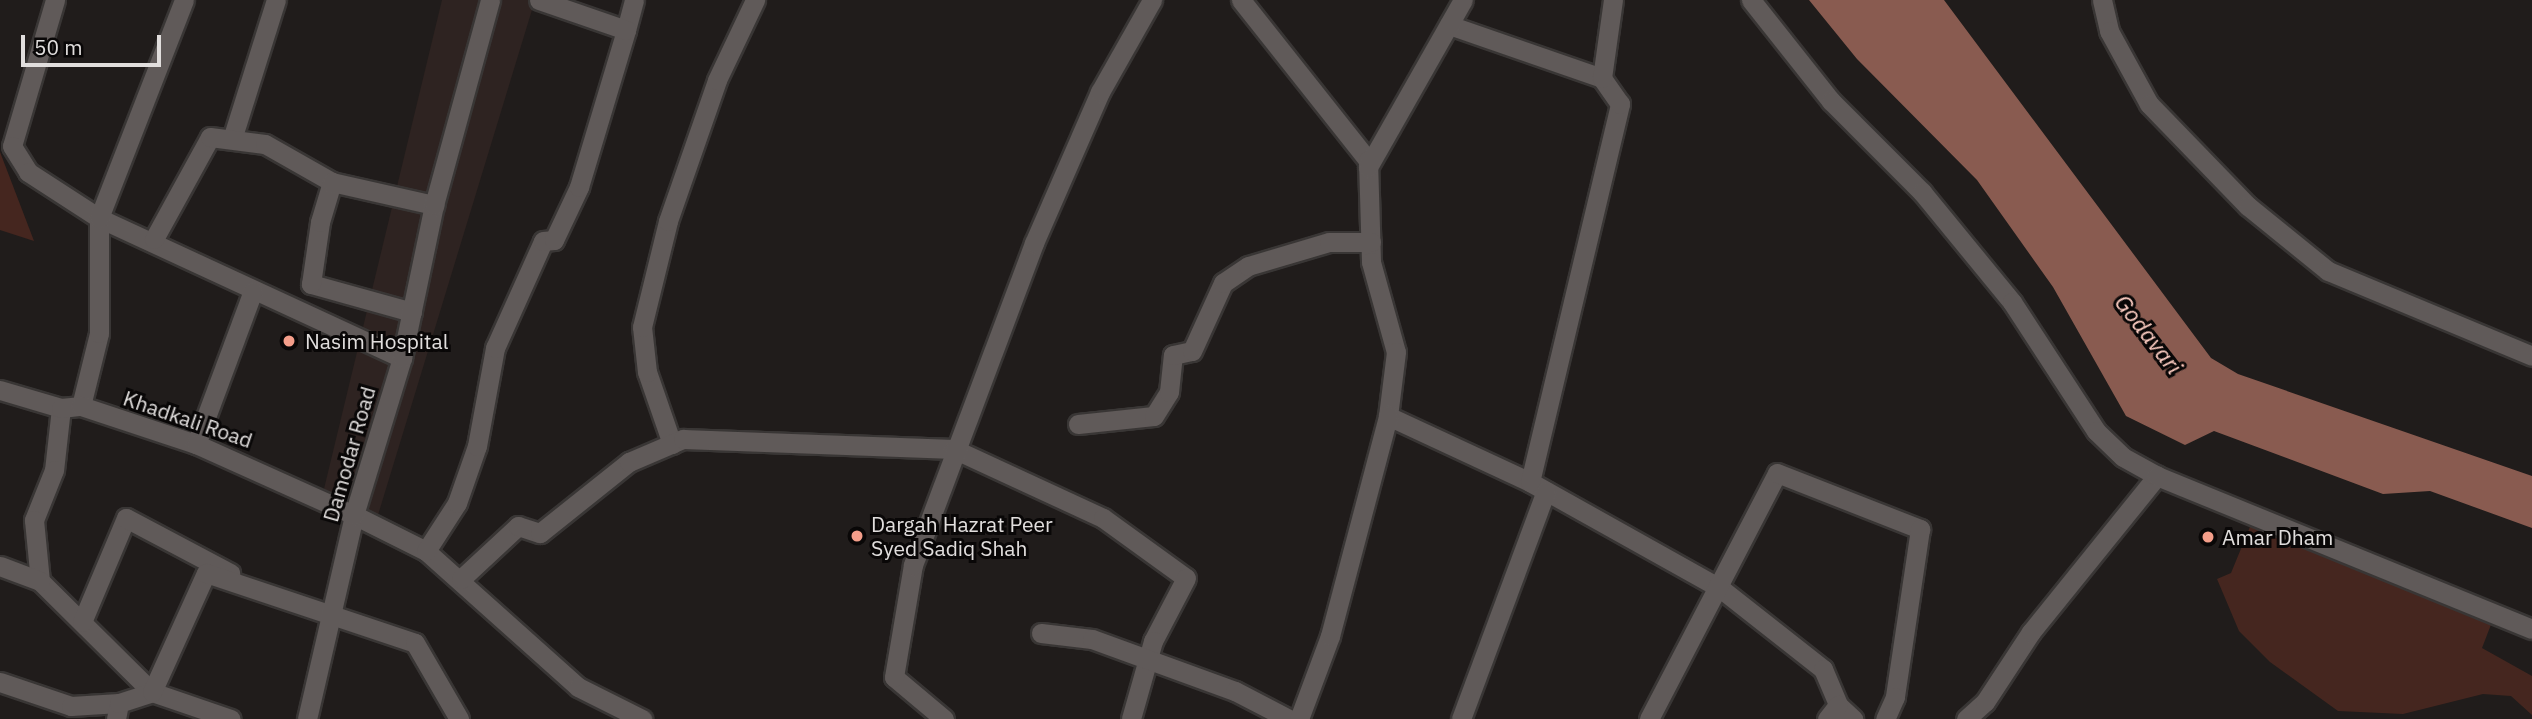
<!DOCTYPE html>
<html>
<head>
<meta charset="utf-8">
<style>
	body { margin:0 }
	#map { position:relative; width:2532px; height:719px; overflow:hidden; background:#201c1b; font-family:"IBM Plex Sans",sans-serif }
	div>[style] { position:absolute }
	.built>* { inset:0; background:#2e2321 }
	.green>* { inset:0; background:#45261f }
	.water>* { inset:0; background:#895b50 }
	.roads { filter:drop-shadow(2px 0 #393635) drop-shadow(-2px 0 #393635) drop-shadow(0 2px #393635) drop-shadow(0 -2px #393635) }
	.minor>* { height:19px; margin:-9.5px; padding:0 9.5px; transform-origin:9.5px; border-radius:9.5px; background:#605a59 }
	.tertiary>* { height:19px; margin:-9.5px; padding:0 9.5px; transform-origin:9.5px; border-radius:9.5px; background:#605a59 }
	.dots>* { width:19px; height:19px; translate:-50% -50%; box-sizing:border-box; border:4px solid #090707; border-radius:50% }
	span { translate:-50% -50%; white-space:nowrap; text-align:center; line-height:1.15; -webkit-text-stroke:6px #090707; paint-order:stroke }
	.poi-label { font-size:21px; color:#e1dedd }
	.left { translate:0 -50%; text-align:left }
	.street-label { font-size:21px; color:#e1dedd }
	.water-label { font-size:23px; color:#ffcfc4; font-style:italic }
	.scale { position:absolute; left:21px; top:35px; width:140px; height:32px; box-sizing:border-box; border:4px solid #e1dedd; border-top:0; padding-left:9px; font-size:21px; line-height:24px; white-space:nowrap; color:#e1dedd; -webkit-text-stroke:5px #090707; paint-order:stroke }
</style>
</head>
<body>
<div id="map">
	<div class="built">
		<div style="clip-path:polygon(442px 0,535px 0,378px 515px,324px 489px)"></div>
	</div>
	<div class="green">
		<div style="clip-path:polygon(0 152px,34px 241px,0 230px)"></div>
		<div style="clip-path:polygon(2254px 517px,2492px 622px,2482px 648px,2532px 676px,2532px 715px,2511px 696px,2483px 694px,2403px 714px,2338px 711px,2270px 662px,2239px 631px,2217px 579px,2231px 573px)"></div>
	</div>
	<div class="water">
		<div style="clip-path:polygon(1809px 0,1944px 0,2211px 358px,2238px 374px,2532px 476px,2532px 528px,2430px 491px,2383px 494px,2214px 431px,2185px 445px,2126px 416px,2053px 287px,1977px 180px,1857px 59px)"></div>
	</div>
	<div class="roads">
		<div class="minor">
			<div style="left:55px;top:0;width:152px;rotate:106.4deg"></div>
			<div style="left:12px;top:146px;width:31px;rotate:58deg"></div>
			<div style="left:28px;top:172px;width:85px;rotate:32.9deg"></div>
			<div style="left:99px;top:218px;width:334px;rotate:24.8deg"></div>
			<div style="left:1241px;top:0;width:204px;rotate:51.6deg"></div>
			<div style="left:1368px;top:160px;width:102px;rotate:88.3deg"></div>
			<div style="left:1371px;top:262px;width:93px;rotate:74.5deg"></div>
			<div style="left:1396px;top:352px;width:64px;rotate:97.1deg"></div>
			<div style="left:1388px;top:416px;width:157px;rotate:24.9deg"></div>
			<div style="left:1530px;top:482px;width:218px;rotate:29.2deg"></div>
			<div style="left:1720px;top:588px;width:131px;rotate:38.2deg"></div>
			<div style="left:1823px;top:669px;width:39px;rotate:67deg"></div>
			<div style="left:1838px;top:705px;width:21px;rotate:43deg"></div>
			<div style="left:1449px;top:25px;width:162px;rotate:19.1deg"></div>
			<div style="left:626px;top:30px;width:31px;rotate:-75deg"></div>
			<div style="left:233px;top:136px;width:143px;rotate:-72.5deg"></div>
			<div style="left:1368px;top:167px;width:192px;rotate:-60.4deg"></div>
			<div style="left:154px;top:239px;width:116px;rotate:-61.2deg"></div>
			<div style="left:210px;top:137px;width:55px;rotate:7.3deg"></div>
			<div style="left:265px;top:144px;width:77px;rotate:29.6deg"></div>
			<div style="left:412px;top:312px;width:105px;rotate:-164.5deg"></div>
			<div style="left:311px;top:284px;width:63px;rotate:-81.7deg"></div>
			<div style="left:320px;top:222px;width:42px;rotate:-73.3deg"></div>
			<div style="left:332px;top:182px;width:105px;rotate:12.7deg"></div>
			<div style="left:81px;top:406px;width:75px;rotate:-76.1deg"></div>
			<div style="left:99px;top:333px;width:115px;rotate:-90deg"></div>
			<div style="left:99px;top:218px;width:234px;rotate:-68.7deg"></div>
			<div style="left:61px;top:408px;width:62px;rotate:96.4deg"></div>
			<div style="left:54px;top:470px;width:54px;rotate:111.8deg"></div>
			<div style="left:34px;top:520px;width:61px;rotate:84.4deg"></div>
			<div style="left:40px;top:581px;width:158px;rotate:44.7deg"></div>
			<div style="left:152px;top:692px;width:83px;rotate:18.9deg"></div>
			<div style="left:1078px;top:424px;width:76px;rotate:-6deg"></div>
			<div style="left:1154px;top:416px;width:28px;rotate:-58deg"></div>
			<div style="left:1169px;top:392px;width:37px;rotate:-84deg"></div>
			<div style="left:1173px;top:355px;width:19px;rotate:-12deg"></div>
			<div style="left:1192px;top:351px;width:75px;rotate:-65.5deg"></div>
			<div style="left:1223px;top:283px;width:30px;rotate:-34deg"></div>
			<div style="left:1248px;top:266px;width:84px;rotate:-16.5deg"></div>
			<div style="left:1329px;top:242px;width:42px"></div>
			<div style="left:196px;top:444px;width:163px;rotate:-69.6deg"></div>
			<div style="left:672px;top:444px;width:76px;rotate:-109.1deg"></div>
			<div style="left:647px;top:372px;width:45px;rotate:-96.3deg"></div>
			<div style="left:642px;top:327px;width:109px;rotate:-76.2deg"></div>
			<div style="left:668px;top:221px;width:149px;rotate:-70.8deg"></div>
			<div style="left:717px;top:80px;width:89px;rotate:-64.6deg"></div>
			<div style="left:1530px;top:482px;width:389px;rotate:-76.6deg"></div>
			<div style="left:1620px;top:104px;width:32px;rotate:-125deg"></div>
			<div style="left:1602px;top:78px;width:79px;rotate:-82deg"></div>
			<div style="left:354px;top:515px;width:80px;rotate:26.6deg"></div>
			<div style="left:426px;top:551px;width:204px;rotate:41.8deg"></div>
			<div style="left:578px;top:687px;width:72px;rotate:26.6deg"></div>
			<div style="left:426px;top:551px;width:57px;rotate:-57.1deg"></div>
			<div style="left:457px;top:503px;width:60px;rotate:-70.7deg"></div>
			<div style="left:477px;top:446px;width:100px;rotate:-79.6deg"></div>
			<div style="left:495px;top:348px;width:117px;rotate:-65.8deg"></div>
			<div style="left:543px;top:241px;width:11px;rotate:-5deg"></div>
			<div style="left:554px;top:240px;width:59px;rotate:-64.7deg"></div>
			<div style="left:579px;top:187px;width:164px;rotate:-73.3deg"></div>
			<div style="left:626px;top:30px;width:92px;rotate:-161deg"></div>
			<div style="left:0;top:566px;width:43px;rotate:20.6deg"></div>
			<div style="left:461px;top:579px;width:78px;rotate:-42.9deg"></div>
			<div style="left:518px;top:526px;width:23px;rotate:18deg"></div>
			<div style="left:540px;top:533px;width:114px;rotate:-38.6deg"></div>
			<div style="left:629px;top:462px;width:59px;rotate:-23.1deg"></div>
			<div style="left:683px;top:439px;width:271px;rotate:2.1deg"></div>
			<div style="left:954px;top:449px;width:164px;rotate:24.8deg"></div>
			<div style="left:1103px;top:518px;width:102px;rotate:35.9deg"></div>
			<div style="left:1186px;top:578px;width:71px;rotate:117.6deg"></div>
			<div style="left:1153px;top:641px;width:81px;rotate:105.8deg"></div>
			<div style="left:82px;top:622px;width:113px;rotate:-67.1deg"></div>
			<div style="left:126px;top:518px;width:118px;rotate:27.9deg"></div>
			<div style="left:1041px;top:633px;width:51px;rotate:6.7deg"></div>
			<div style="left:1092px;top:639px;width:152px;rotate:20deg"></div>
			<div style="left:1235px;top:691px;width:61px;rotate:27.4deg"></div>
			<div style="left:0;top:682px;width:75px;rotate:18.7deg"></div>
			<div style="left:71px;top:706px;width:48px;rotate:-3.6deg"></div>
			<div style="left:116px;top:719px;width:16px;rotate:-79deg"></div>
			<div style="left:119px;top:703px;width:35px;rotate:-18deg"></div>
			<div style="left:152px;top:692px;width:131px;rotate:-65.6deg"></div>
			<div style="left:206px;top:573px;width:220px;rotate:18.5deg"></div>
			<div style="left:415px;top:643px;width:88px;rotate:59.9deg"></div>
			<div style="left:944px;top:719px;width:65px;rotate:-140deg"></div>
			<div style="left:894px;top:677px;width:114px;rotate:-80.4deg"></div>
			<div style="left:913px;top:565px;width:344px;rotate:-69.4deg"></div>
			<div style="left:1034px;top:243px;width:165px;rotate:-66.4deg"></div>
			<div style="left:1100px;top:92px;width:106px;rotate:-60.5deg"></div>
			<div style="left:1299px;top:719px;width:89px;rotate:-69.5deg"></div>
			<div style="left:1330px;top:636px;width:228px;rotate:-75.2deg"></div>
			<div style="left:1461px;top:719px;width:243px;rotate:-69.6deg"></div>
			<div style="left:1649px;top:719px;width:277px;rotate:-62.5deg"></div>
			<div style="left:1777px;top:473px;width:154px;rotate:21.4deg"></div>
			<div style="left:1920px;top:529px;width:170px;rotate:98.5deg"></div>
			<div style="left:1895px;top:697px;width:24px;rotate:114deg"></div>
			<div style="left:1827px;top:719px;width:18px;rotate:-52deg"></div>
			<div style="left:1966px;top:719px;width:25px;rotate:-42deg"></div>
			<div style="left:1985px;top:702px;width:84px;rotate:-56.7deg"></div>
			<div style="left:2031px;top:632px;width:201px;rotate:-51.1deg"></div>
		</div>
		<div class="tertiary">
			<div style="left:1751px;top:0;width:129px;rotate:51.6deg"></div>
			<div style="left:1831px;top:101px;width:129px;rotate:45deg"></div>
			<div style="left:1922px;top:192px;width:142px;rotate:50.7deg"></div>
			<div style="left:2012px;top:302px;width:154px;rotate:56.9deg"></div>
			<div style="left:2096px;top:431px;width:37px;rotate:44deg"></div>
			<div style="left:2123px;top:457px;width:39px;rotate:29deg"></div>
			<div style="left:2157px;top:476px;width:405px;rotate:22.2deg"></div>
			<div style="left:2102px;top:0;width:32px;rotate:77deg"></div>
			<div style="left:2109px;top:31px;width:83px;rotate:61.3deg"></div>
			<div style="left:2149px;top:104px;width:142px;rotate:45.9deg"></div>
			<div style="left:2248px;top:206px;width:103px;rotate:39.1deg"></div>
			<div style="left:2328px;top:271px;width:221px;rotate:22.6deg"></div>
			<div style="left:0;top:390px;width:64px;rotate:16.4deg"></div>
			<div style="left:61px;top:408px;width:20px;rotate:-6deg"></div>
			<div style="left:81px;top:406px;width:121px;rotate:18.3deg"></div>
			<div style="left:196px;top:444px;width:173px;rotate:24.2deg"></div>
			<div style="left:307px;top:719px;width:209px;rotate:-77deg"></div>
			<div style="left:354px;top:515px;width:164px;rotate:-73deg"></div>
			<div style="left:402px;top:358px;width:156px;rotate:-78.2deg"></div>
			<div style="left:434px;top:205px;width:213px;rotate:-74.7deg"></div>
		</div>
	</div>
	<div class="dots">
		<div style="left:289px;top:341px;background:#f49e8a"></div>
		<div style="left:857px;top:536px;background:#f49e8a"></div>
		<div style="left:2208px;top:537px;background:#f49e8a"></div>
	</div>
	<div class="poi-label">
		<span class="left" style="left:305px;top:341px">Nasim Hospital</span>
		<span class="left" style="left:871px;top:536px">Dargah Hazrat Peer<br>Syed Sadiq Shah</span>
		<span class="left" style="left:2222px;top:537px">Amar Dham</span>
	</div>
	<div class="street-label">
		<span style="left:188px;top:419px;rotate:19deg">Khadkali Road</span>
		<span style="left:349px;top:454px;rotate:-74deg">Damodar Road</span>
	</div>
	<div class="water-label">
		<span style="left:2149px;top:334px;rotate:52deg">Godavari</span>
	</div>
	<div class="scale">50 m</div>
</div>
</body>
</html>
